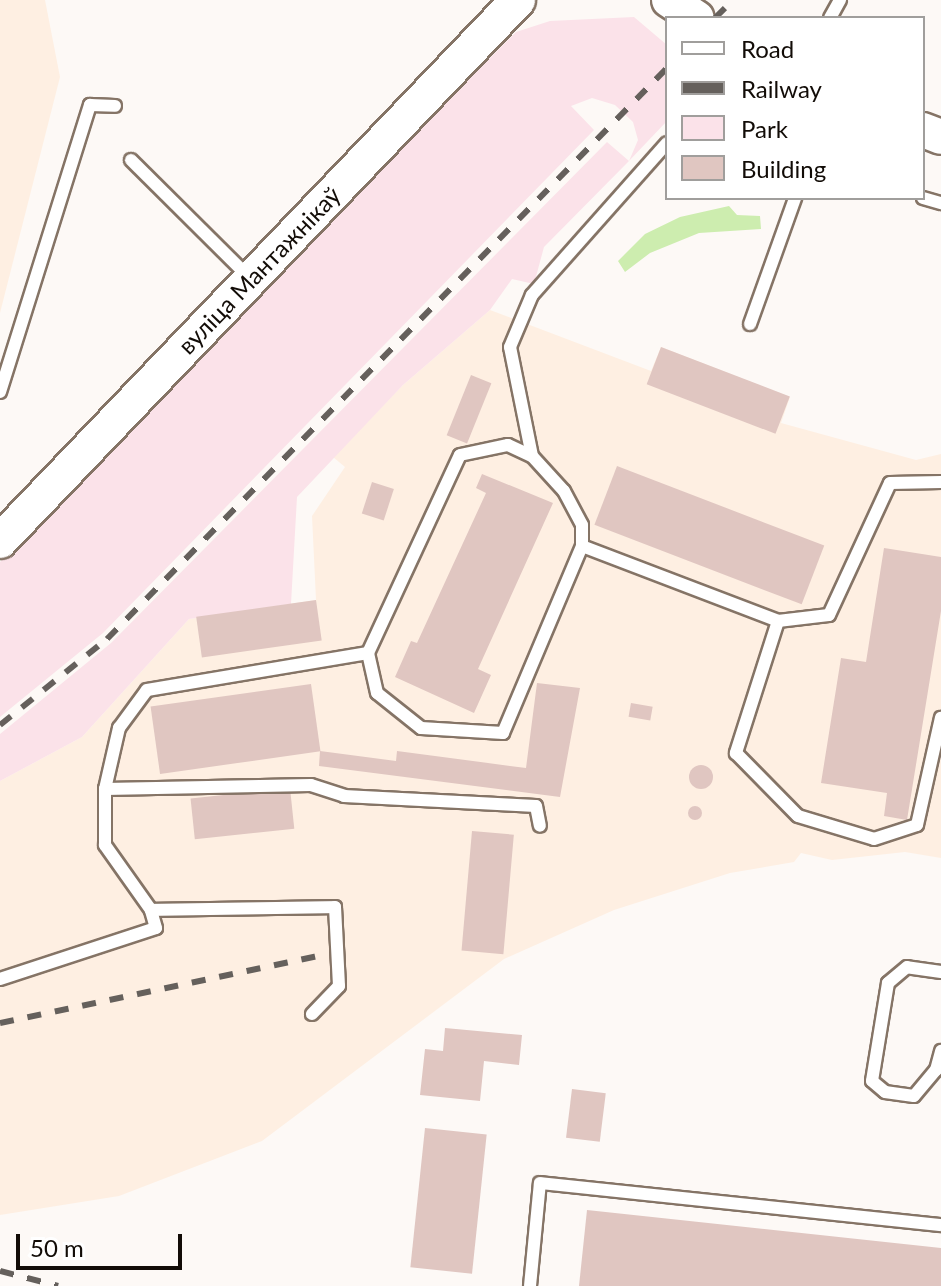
<!DOCTYPE html>
<html>
<head>
<meta charset="utf-8">
<style>
	body { margin:0 }
	#map { position:relative; width:941px; height:1286px; overflow:hidden; background:#fdf9f6; font-family:Lato,sans-serif }
	div>[style] { position:absolute }
	.built>* { inset:0; background:#feefe2 }
	.green>* { inset:0; background:#fbe2e9 }
	.water>* { inset:0; background:#cdedaf }
	.building>* { inset:0; background:#e0c6c1; transform-origin:0 0 }
	.round { border-radius:50% }
	.roads { filter:drop-shadow(2px 0 #857466) drop-shadow(-2px 0 #857466) drop-shadow(0 2px #857466) drop-shadow(0 -2px #857466) }
	.service>* { height:12px; margin:-6px; padding:0 6px; transform-origin:6px; border-radius:6px; background:#fff }
	.secondary>* { height:34px; margin:-17px; padding:0 17px; transform-origin:17px; border-radius:17px; background:#fff }
	.rail>* { height:6px; margin-top:-3px; transform-origin:0; background:repeating-linear-gradient(90deg,#65605c 0 14px,transparent 0 28px) }
	span { translate:-50% -50%; white-space:nowrap; text-align:center; line-height:1.15; -webkit-text-stroke:6px #fff; paint-order:stroke }
	.street-label { font-size:24px; color:#120c07 }
	.legend { position:absolute; left:665px; top:16px; width:260px; height:184px; box-sizing:border-box; background:#fff; border:2px solid #a09e9c; margin:0; padding:10px 14px; list-style:none; font-size:24px; color:#120c07 }
	.legend li { display:flex; align-items:center; gap:16px; height:40px }
	.legend b { width:40px; border:2px solid #a09e9c }
	.scale { position:absolute; left:16px; top:1234px; width:166px; height:36px; box-sizing:border-box; border:4px solid #120c07; border-top:0; padding-left:10px; font-size:24px; line-height:28px; white-space:nowrap; color:#120c07; -webkit-text-stroke:6px #fff; paint-order:stroke }
</style>
</head>
<body>
<div id="map">
	<div class="built">
		<div style="clip-path:polygon(0 0,45px 0,60px 77px,0 313px)"></div>
		<div style="clip-path:polygon(490px 310px,651px 371px,661px 347px,790px 397px,781px 423px,916px 460px,941px 454px,941px 858px,905px 852px,832px 860px,801px 853px,794px 862px,730px 873px,614px 910px,504px 959px,262px 1141px,119px 1196px,0 1215px,0 781px,82px 737px,189px 619px,316px 600px,312px 516px,345px 467px,333px 457px,403px 385px)"></div>
	</div>
	<div class="green">
		<div style="clip-path:polygon(634px 17px,667px 45px,667px 121px,628px 162px,544px 247px,534px 284px,512px 279px,490px 310px,403px 385px,297px 497px,291px 604px,189px 619px,82px 737px,0 781px,0 734px,111px 643px,607px 142px,629px 161px,638px 140px,633px 122px,615px 105px,592px 98px,571px 106px,594px 130px,103px 633px,0 717px,0 562px,312px 235px,516px 32px,550px 21px)"></div>
	</div>
	<div class="water">
		<div style="clip-path:polygon(729px 206px,737px 215px,760px 216px,761px 229px,699px 233px,650px 253px,625px 272px,618px 261px,645px 234px,680px 217px)"></div>
	</div>
	<div class="building">
		<div style="left:661px;top:347px;width:138px;height:40px;rotate:21deg"></div>
		<div style="left:471px;top:375px;width:22px;height:65px;rotate:22deg"></div>
		<div style="left:617px;top:466px;width:222px;height:63px;rotate:21deg"></div>
		<div style="clip-path:polygon(482px 474px,553px 503px,478px 669px,491px 675px,474px 713px,395px 677px,411px 641px,417px 643px,486px 493px,476px 488px)"></div>
		<div style="left:372px;top:482px;width:23px;height:33px;rotate:18deg"></div>
		<div style="clip-path:polygon(884px 548px,941px 557px,941px 611px,907px 820px,884px 816px,887px 793px,821px 783px,841px 658px,866px 662px)"></div>
		<div style="left:316px;top:600px;width:41px;height:121px;rotate:82deg"></div>
		<div style="clip-path:polygon(537px 683px,580px 688px,560px 797px,319px 766px,320px 751px,396px 761px,397px 751px,526px 768px)"></div>
		<div style="left:311px;top:684px;width:68px;height:162px;rotate:82deg"></div>
		<div style="left:631px;top:703px;width:22px;height:14px;rotate:10deg"></div>
		<div class="round" style="left:689px;top:765px;width:24px;height:24px"></div>
		<div style="left:290px;top:788px;width:41px;height:100px;rotate:84deg"></div>
		<div class="round" style="left:688px;top:806px;width:14px;height:14px"></div>
		<div style="left:472px;top:831px;width:42px;height:120px;rotate:5deg"></div>
		<div style="clip-path:polygon(445px 1028px,522px 1035px,519px 1065px,484px 1061px,480px 1101px,420px 1095px,425px 1049px,443px 1051px)"></div>
		<div style="left:572px;top:1089px;width:34px;height:49px;rotate:7deg"></div>
		<div style="left:425px;top:1128px;width:62px;height:140px;rotate:6deg"></div>
		<div style="clip-path:polygon(587px 1210px,941px 1248px,941px 1286px,579px 1286px)"></div>
	</div>
	<div class="roads">
		<div class="service">
			<div style="left:830px;top:18px;width:21px;rotate:-61deg"></div>
			<div style="left:131px;top:160px;width:165px;rotate:44.8deg"></div>
			<div style="left:923px;top:198px;width:19px;rotate:16deg"></div>
			<div style="left:750px;top:324px;width:134px;rotate:-70.3deg"></div>
			<div style="left:0;top:392px;width:301px;rotate:-72.6deg"></div>
			<div style="left:90px;top:105px;width:25px;rotate:2deg"></div>
			<div style="left:508px;top:445px;width:26px;rotate:25deg"></div>
			<div style="left:532px;top:456px;width:47px;rotate:47.6deg"></div>
			<div style="left:564px;top:491px;width:38px;rotate:62deg"></div>
			<div style="left:582px;top:525px;width:21px;rotate:90deg"></div>
			<div style="left:582px;top:546px;width:203px;rotate:112.9deg"></div>
			<div style="left:503px;top:733px;width:82px;rotate:-176.5deg"></div>
			<div style="left:421px;top:728px;width:56px;rotate:-141.5deg"></div>
			<div style="left:377px;top:693px;width:41px;rotate:-102.7deg"></div>
			<div style="left:368px;top:653px;width:218px;rotate:-65.1deg"></div>
			<div style="left:460px;top:455px;width:49px;rotate:-11.8deg"></div>
			<div style="left:532px;top:456px;width:111px;rotate:-101.4deg"></div>
			<div style="left:510px;top:347px;width:56px;rotate:-67.1deg"></div>
			<div style="left:532px;top:295px;width:203px;rotate:-48.4deg"></div>
			<div style="left:582px;top:546px;width:210px;rotate:20.9deg"></div>
			<div style="left:778px;top:621px;width:51px;rotate:-6.7deg"></div>
			<div style="left:829px;top:615px;width:145px;rotate:-65.2deg"></div>
			<div style="left:890px;top:483px;width:51px;rotate:-1.1deg"></div>
			<div style="left:778px;top:621px;width:139px;rotate:107.7deg"></div>
			<div style="left:736px;top:753px;width:88px;rotate:45.5deg"></div>
			<div style="left:798px;top:816px;width:79px;rotate:16.8deg"></div>
			<div style="left:874px;top:839px;width:45px;rotate:-18deg"></div>
			<div style="left:917px;top:825px;width:110px;rotate:-77.4deg"></div>
			<div style="left:105px;top:789px;width:206px;rotate:-1.1deg"></div>
			<div style="left:311px;top:785px;width:35px;rotate:18deg"></div>
			<div style="left:344px;top:796px;width:192px;rotate:3deg"></div>
			<div style="left:536px;top:806px;width:20px;rotate:79deg"></div>
			<div style="left:151px;top:910px;width:184px;rotate:-0.9deg"></div>
			<div style="left:335px;top:907px;width:79px;rotate:87.1deg"></div>
			<div style="left:339px;top:986px;width:39px;rotate:134deg"></div>
			<div style="left:941px;top:972px;width:34px;rotate:-172deg"></div>
			<div style="left:907px;top:967px;width:25px;rotate:140deg"></div>
			<div style="left:888px;top:983px;width:99px;rotate:99.3deg"></div>
			<div style="left:872px;top:1081px;width:17px;rotate:40deg"></div>
			<div style="left:885px;top:1092px;width:29px;rotate:8deg"></div>
			<div style="left:914px;top:1096px;width:34px;rotate:-50deg"></div>
			<div style="left:936px;top:1070px;width:20px;rotate:-75deg"></div>
			<div style="left:0;top:979px;width:164px;rotate:-18.1deg"></div>
			<div style="left:156px;top:928px;width:19px;rotate:-106deg"></div>
			<div style="left:151px;top:910px;width:80px;rotate:-125.3deg"></div>
			<div style="left:105px;top:845px;width:56px;rotate:-90deg"></div>
			<div style="left:105px;top:789px;width:63px;rotate:-77.1deg"></div>
			<div style="left:119px;top:728px;width:47px;rotate:-53.6deg"></div>
			<div style="left:147px;top:690px;width:224px;rotate:-9.5deg"></div>
			<div style="left:530px;top:1286px;width:103px;rotate:-84.5deg"></div>
			<div style="left:540px;top:1183px;width:403px;rotate:6deg"></div>
		</div>
		<div class="secondary">
			<div style="left:669px;top:0;width:33px;rotate:33deg"></div>
			<div style="left:923px;top:130px;width:19px;rotate:21deg"></div>
			<div style="left:0;top:541px;width:749px;rotate:-46.24deg"></div>
		</div>
	</div>
	<div class="rail">
		<div style="left:715px;top:18px;width:25px;rotate:-45deg"></div>
		<div style="left:0;top:725px;width:137px;rotate:-38.8deg"></div>
		<div style="left:107px;top:639px;width:800px;rotate:-45.56deg"></div>
		<div style="left:0;top:1023px;width:325px;rotate:-11.9deg"></div>
		<div style="left:0;top:1271px;width:60px;rotate:14.5deg"></div>
	</div>
	<div class="street-label">
		<span style="left:259px;top:270px;rotate:-46deg">вуліца Мантажнікаў</span>
	</div>
	<ul class="legend">
	<li><b style="height:10px;background:#fff"></b>Road</li>
	<li><b style="height:10px;background:#65605c"></b>Railway</li>
	<li><b style="height:22px;background:#fbe2e9"></b>Park</li>
	<li><b style="height:22px;background:#e0c6c1"></b>Building</li>
	</ul>
	<div class="scale">50 m</div>
</div>
</body>
</html>
